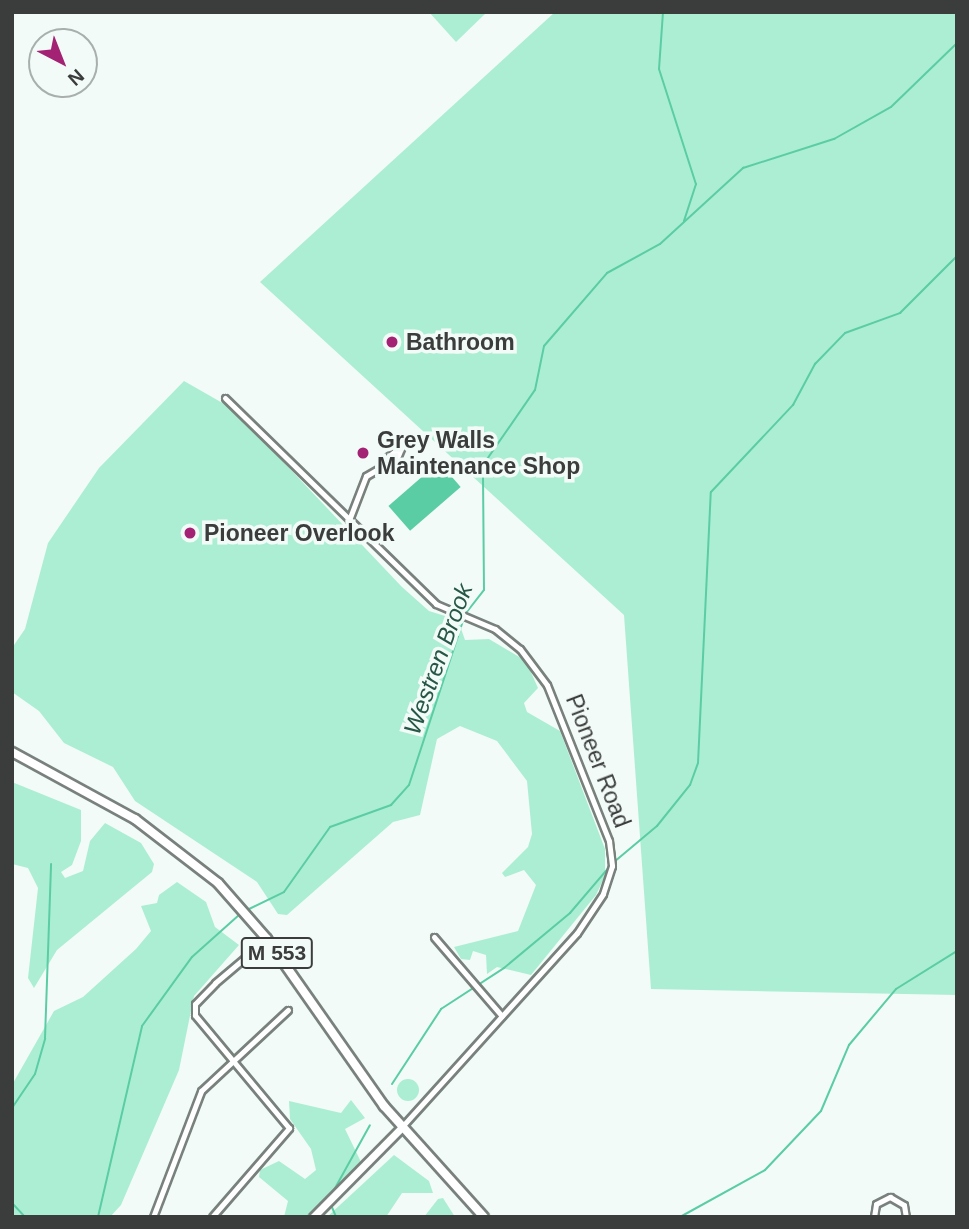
<!DOCTYPE html>
<html>
<head>
<meta charset="utf-8">
<style>
	body { margin:0 }
	#map { position:relative; width:969px; height:1229px; overflow:hidden; background:#f2fbf7; font-family:Helvetica,sans-serif }
	div>[style] { position:absolute }
	.green>* { inset:0; background:#aceed3 }
	.round { border-radius:50% }
	.water>* { inset:0; background:#5acda5; transform-origin:0 0 }
	.stream>* { height:2px; margin:-1px; padding:0 1px; transform-origin:1px; border-radius:1px; background:#5acda5 }
	.roads { filter:drop-shadow(2px 0 #79817d) drop-shadow(-2px 0 #79817d) drop-shadow(0 2px #79817d) drop-shadow(0 -2px #79817d) }
	.street>* { height:5px; margin:-2.5px; padding:0 2.5px; transform-origin:2.5px; border-radius:2.5px; background:#fff }
	.secondary>* { height:7px; margin:-3.5px; padding:0 3.5px; transform-origin:3.5px; border-radius:3.5px; background:#fff }
	.primary>* { height:8px; margin:-4px; padding:0 4px; transform-origin:4px; border-radius:4px; background:#fff }
	.dots>* { width:19px; height:19px; translate:-50% -50%; box-sizing:border-box; border:4px solid #f2fbf7; border-radius:50% }
	span { translate:-50% -50%; white-space:nowrap; text-align:center; line-height:1.15; -webkit-text-stroke:7px #f2fbf7; paint-order:stroke }
	.shield-label span { padding:2px 5px; background:#f2fbf7; border:2px solid; border-radius:5px; -webkit-text-stroke-width:0 }
	.shield-label { font-size:21px; color:#3a3d3b; font-weight:700 }
	.poi-label { font-size:23px; color:#3a3d3b; font-weight:700 }
	.left { translate:0 -50%; text-align:left }
	.street-label { font-size:23px; color:#3a3d3b }
	.water-label { font-size:24px; color:#275746; font-style:italic }
	.frame { position:absolute; inset:0; border:14px solid #3a3d3b; pointer-events:none }
	.north { position:absolute; left:28px; top:28px; width:70px; height:70px; box-sizing:border-box; background:#f2fbf7; border:2px solid #a8afac; border-radius:50%; rotate:138deg; font-size:19px; font-weight:700; line-height:28px; text-align:center; color:#3a3d3b }
	.north::after { content:''; display:block; margin:auto; width:24px; height:32px; background:#a32273; clip-path:polygon(50% 0,100% 100%,50% 72%,0 100%) }
</style>
</head>
<body>
<div id="map">
	<div class="green">
		<div style="clip-path:polygon(429px 12px,487px 12px,456px 42px)"></div>
		<div style="clip-path:polygon(555px 12px,957px 12px,957px 995px,651px 989px,624px 615px,260px 282px)"></div>
		<div style="clip-path:polygon(184px 381px,233px 409px,402px 587px,429px 611px,458px 620px,465px 640px,489px 639px,526px 661px,538px 688px,524px 703px,527px 712px,560px 731px,605px 849px,605px 876px,596px 895px,531px 975px,497px 967px,487px 974px,486px 955px,473px 951px,470px 960px,461px 959px,454px 947px,518px 931px,536px 885px,524px 870px,505px 877px,502px 873px,528px 847px,532px 834px,527px 781px,497px 741px,460px 726px,437px 739px,420px 815px,393px 822px,287px 915px,278px 914px,257px 882px,135px 801px,113px 767px,64px 743px,39px 711px,12px 692px,12px 648px,25px 629px,48px 543px,99px 468px)"></div>
		<div style="clip-path:polygon(12px 782px,81px 810px,81px 841px,72px 865px,61px 872px,65px 878px,83px 871px,90px 841px,105px 823px,141px 843px,154px 864px,152px 872px,57px 950px,34px 988px,28px 978px,38px 888px,28px 868px,12px 864px)"></div>
		<div style="clip-path:polygon(177px 882px,206px 902px,215px 927px,239px 945px,194px 996px,179px 1070px,121px 1205px,110px 1217px,12px 1217px,12px 1085px,54px 1011px,83px 997px,136px 949px,151px 931px,141px 906px,157px 903px,159px 895px)"></div>
		<div class="round" style="left:397px;top:1079px;width:22px;height:22px"></div>
		<div style="clip-path:polygon(351px 1100px,365px 1118px,345px 1129px,361px 1162px,307px 1217px,284px 1217px,288px 1201px,259px 1177px,260px 1170px,279px 1161px,305px 1179px,316px 1170px,311px 1149px,290px 1119px,289px 1101px,341px 1113px)"></div>
		<div style="clip-path:polygon(394px 1155px,429px 1181px,433px 1193px,402px 1193px,386px 1217px,327px 1217px)"></div>
		<div style="clip-path:polygon(443px 1198px,455px 1217px,424px 1217px,438px 1199px)"></div>
	</div>
	<div class="water">
		<div style="left:439px;top:462px;width:33px;height:67px;rotate:49deg"></div>
	</div>
	<div class="stream">
		<div style="left:663px;top:12px;width:57px;rotate:94deg"></div>
		<div style="left:659px;top:69px;width:121px;rotate:72.2deg"></div>
		<div style="left:696px;top:184px;width:39px;rotate:108deg"></div>
		<div style="left:466px;top:613px;width:29px;rotate:-52deg"></div>
		<div style="left:484px;top:590px;width:125px;rotate:-90.5deg"></div>
		<div style="left:483px;top:465px;width:91px;rotate:-55.3deg"></div>
		<div style="left:535px;top:390px;width:45px;rotate:-78.4deg"></div>
		<div style="left:544px;top:346px;width:96px;rotate:-49.2deg"></div>
		<div style="left:607px;top:273px;width:60px;rotate:-28.7deg"></div>
		<div style="left:660px;top:244px;width:113px;rotate:-42.5deg"></div>
		<div style="left:743px;top:168px;width:96px;rotate:-17.7deg"></div>
		<div style="left:834px;top:139px;width:65px;rotate:-29.3deg"></div>
		<div style="left:891px;top:107px;width:92px;rotate:-44.1deg"></div>
		<div style="left:614px;top:862px;width:56px;rotate:-39.9deg"></div>
		<div style="left:657px;top:826px;width:53px;rotate:-51.2deg"></div>
		<div style="left:690px;top:785px;width:23px;rotate:-70deg"></div>
		<div style="left:698px;top:763px;width:271px;rotate:-87.3deg"></div>
		<div style="left:711px;top:492px;width:120px;rotate:-46.7deg"></div>
		<div style="left:793px;top:405px;width:47px;rotate:-61.8deg"></div>
		<div style="left:815px;top:364px;width:43px;rotate:-45.9deg"></div>
		<div style="left:845px;top:333px;width:59px;rotate:-20deg"></div>
		<div style="left:900px;top:313px;width:81px;rotate:-45deg"></div>
		<div style="left:247px;top:910px;width:41px;rotate:-25.9deg"></div>
		<div style="left:284px;top:892px;width:80px;rotate:-54.7deg"></div>
		<div style="left:330px;top:827px;width:65px;rotate:-19.8deg"></div>
		<div style="left:391px;top:805px;width:27px;rotate:-48deg"></div>
		<div style="left:409px;top:785px;width:176px;rotate:-71.8deg"></div>
		<div style="left:392px;top:1084px;width:90px;rotate:-56.8deg"></div>
		<div style="left:441px;top:1009px;width:75px;rotate:-33.1deg"></div>
		<div style="left:504px;top:968px;width:86px;rotate:-39.8deg"></div>
		<div style="left:570px;top:913px;width:62px;rotate:-49.6deg"></div>
		<div style="left:12px;top:1108px;width:41px;rotate:-55.9deg"></div>
		<div style="left:35px;top:1074px;width:37px;rotate:-74deg"></div>
		<div style="left:45px;top:1038px;width:174px;rotate:-88deg"></div>
		<div style="left:334px;top:1190px;width:74px;rotate:-61deg"></div>
		<div style="left:12px;top:1203px;width:19px;rotate:47deg"></div>
		<div style="left:331px;top:1205px;width:13px;rotate:67deg"></div>
		<div style="left:98px;top:1217px;width:196px;rotate:-77deg"></div>
		<div style="left:142px;top:1026px;width:85px;rotate:-54.1deg"></div>
		<div style="left:192px;top:957px;width:63px;rotate:-41.8deg"></div>
		<div style="left:680px;top:1217px;width:97px;rotate:-28.9deg"></div>
		<div style="left:765px;top:1170px;width:81px;rotate:-46.5deg"></div>
		<div style="left:821px;top:1111px;width:72px;rotate:-67deg"></div>
		<div style="left:849px;top:1045px;width:73px;rotate:-50deg"></div>
		<div style="left:896px;top:989px;width:72px;rotate:-31.9deg"></div>
	</div>
	<div class="roads">
		<div class="street">
			<div style="left:225px;top:398px;width:295px;rotate:44.3deg"></div>
			<div style="left:436px;top:604px;width:64px;rotate:23deg"></div>
			<div style="left:495px;top:629px;width:32px;rotate:39deg"></div>
			<div style="left:520px;top:649px;width:45px;rotate:53.1deg"></div>
			<div style="left:547px;top:685px;width:168px;rotate:68.3deg"></div>
			<div style="left:609px;top:841px;width:25px;rotate:83deg"></div>
			<div style="left:612px;top:866px;width:29px;rotate:108deg"></div>
			<div style="left:603px;top:894px;width:47px;rotate:123.7deg"></div>
			<div style="left:577px;top:933px;width:261px;rotate:132.1deg"></div>
			<div style="left:349px;top:520px;width:47px;rotate:-68.9deg"></div>
			<div style="left:366px;top:476px;width:36px;rotate:-30deg"></div>
			<div style="left:397px;top:458px;width:13px;rotate:-67deg"></div>
			<div style="left:402px;top:446px;width:26px;rotate:143deg"></div>
			<div style="left:434px;top:937px;width:104px;rotate:49.3deg"></div>
			<div style="left:153px;top:1217px;width:135px;rotate:-69.1deg"></div>
			<div style="left:201px;top:1091px;width:119px;rotate:-43deg"></div>
			<div style="left:212px;top:1217px;width:118px;rotate:-49.1deg"></div>
			<div style="left:289px;top:1128px;width:147px;rotate:-129.8deg"></div>
			<div style="left:195px;top:1015px;width:11px;rotate:-90deg"></div>
			<div style="left:195px;top:1004px;width:29px;rotate:-46deg"></div>
			<div style="left:215px;top:983px;width:68px;rotate:-40.2deg"></div>
			<div style="left:874px;top:1217px;width:13px;rotate:-81deg"></div>
			<div style="left:876px;top:1204px;width:16px;rotate:-27deg"></div>
			<div style="left:890px;top:1197px;width:16px;rotate:30deg"></div>
			<div style="left:904px;top:1205px;width:12px;rotate:81deg"></div>
		</div>
		<div class="secondary">
			<div style="left:313px;top:1217px;width:127px;rotate:-45.3deg"></div>
		</div>
		<div class="primary">
			<div style="left:12px;top:752px;width:140px;rotate:28.6deg"></div>
			<div style="left:135px;top:819px;width:105px;rotate:37.6deg"></div>
			<div style="left:218px;top:883px;width:74px;rotate:48.8deg"></div>
			<div style="left:267px;top:939px;width:204px;rotate:55deg"></div>
			<div style="left:384px;top:1106px;width:149px;rotate:48deg"></div>
		</div>
	</div>
	<div class="dots">
		<div style="left:392px;top:342px;background:#a32273"></div>
		<div style="left:363px;top:453px;background:#a32273"></div>
		<div style="left:190px;top:533px;background:#a32273"></div>
	</div>
	<div class="shield-label">
		<span style="left:277px;top:953px">M 553</span>
	</div>
	<div class="poi-label">
		<span class="left" style="left:406px;top:342px">Bathroom</span>
		<span class="left" style="left:377px;top:453px">Grey Walls<br>Maintenance Shop</span>
		<span class="left" style="left:204px;top:533px">Pioneer Overlook</span>
	</div>
	<div class="street-label">
		<span style="left:598px;top:761px;rotate:69deg">Pioneer Road</span>
	</div>
	<div class="water-label">
		<span style="left:438px;top:659px;rotate:-70deg">Westren Brook</span>
	</div>
	<div class="frame"></div>
	<div class="north">N</div>
</div>
</body>
</html>
